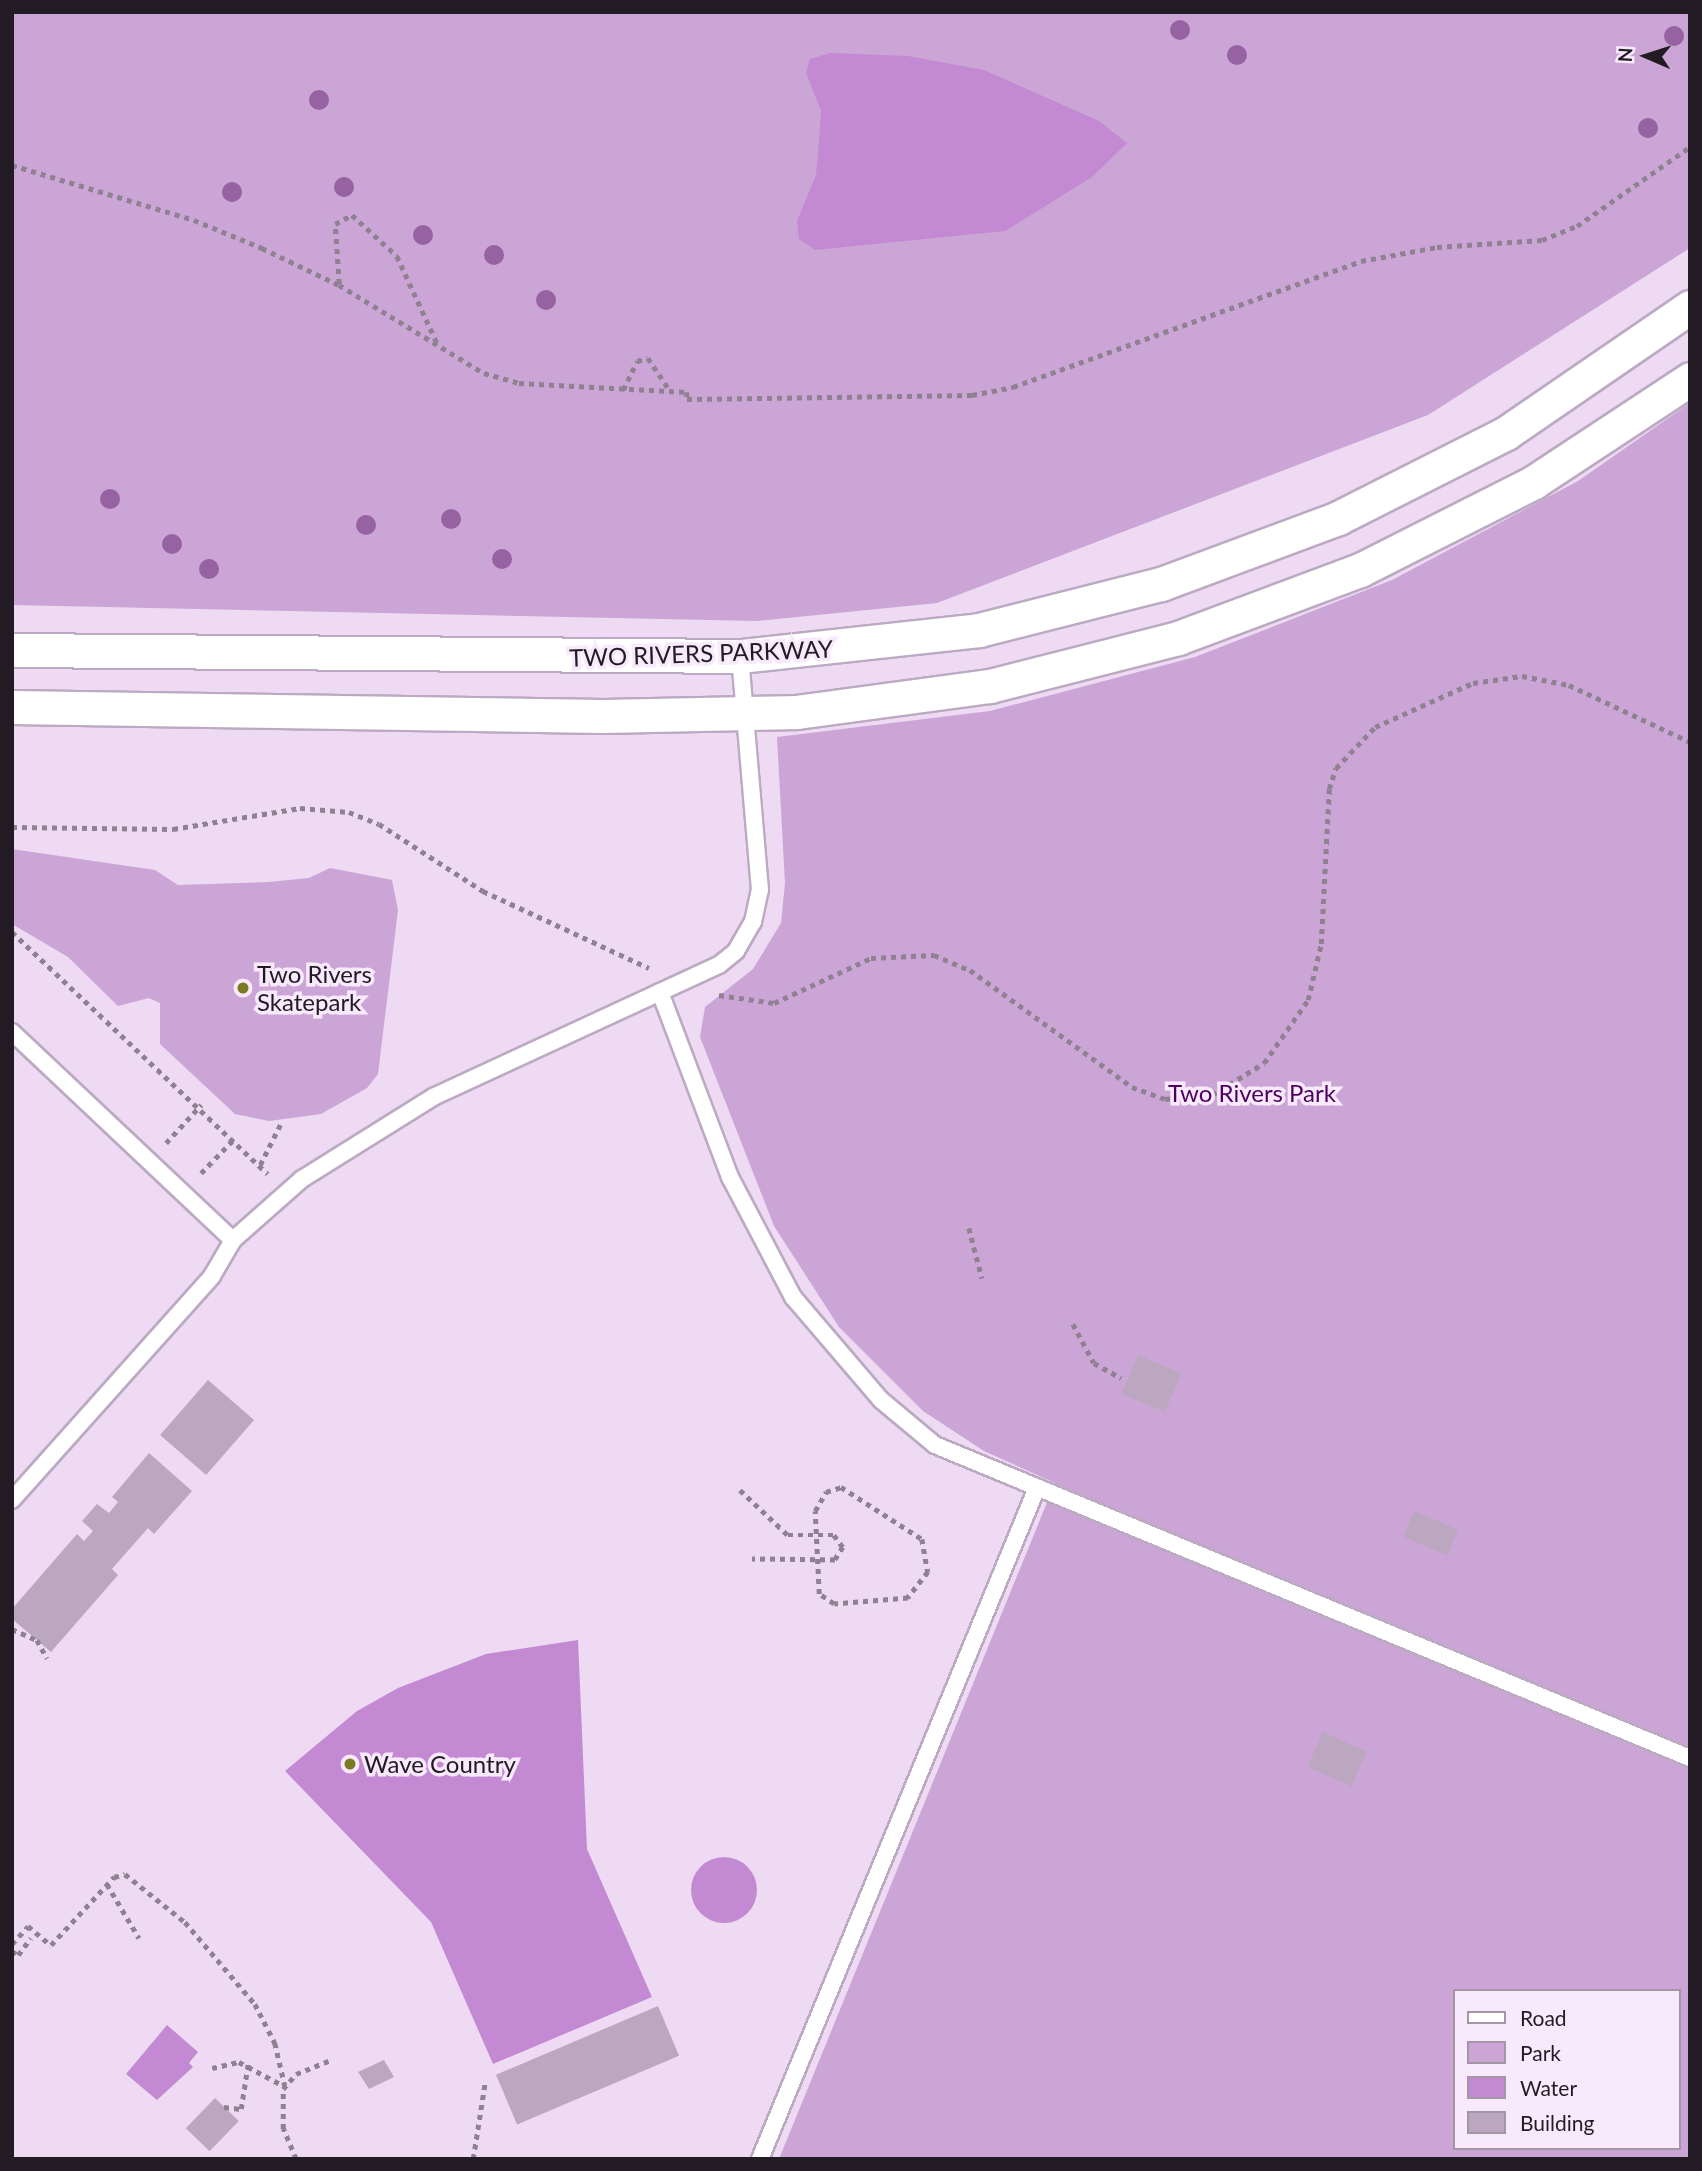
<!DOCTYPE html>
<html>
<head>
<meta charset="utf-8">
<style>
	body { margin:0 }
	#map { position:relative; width:1702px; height:2171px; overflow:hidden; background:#eedaf3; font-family:Lato,sans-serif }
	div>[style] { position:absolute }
	.green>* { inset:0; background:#caa5d5 }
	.water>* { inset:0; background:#c38ad3 }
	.round { border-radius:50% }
	.building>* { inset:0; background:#bba8c0; transform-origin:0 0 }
	.path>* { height:4.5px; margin-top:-2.25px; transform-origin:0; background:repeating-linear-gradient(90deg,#8f8192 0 5px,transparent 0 10px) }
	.roads { filter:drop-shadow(2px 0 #bcaac2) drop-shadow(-2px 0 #bcaac2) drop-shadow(0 2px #bcaac2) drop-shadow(0 -2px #bcaac2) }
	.service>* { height:16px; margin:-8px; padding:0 8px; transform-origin:8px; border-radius:8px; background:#fff }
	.minor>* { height:33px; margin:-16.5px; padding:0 16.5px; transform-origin:16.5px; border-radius:16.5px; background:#fff }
	.trees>* { width:20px; height:20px; margin:-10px; border-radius:50%; background:#9662a2 }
	.dots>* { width:19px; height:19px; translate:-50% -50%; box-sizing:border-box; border:4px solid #f9e9fd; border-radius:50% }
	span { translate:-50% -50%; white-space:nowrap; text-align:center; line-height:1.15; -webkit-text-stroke:7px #f9e9fd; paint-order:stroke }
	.street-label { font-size:24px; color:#221b24 }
	.poi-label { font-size:24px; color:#221b24 }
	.left { translate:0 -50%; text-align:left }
	.park-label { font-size:24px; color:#4e005f }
	.frame { position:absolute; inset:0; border:14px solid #221b24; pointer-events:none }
	.legend { position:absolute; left:1453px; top:1989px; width:228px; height:161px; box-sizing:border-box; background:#f9e9fd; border:2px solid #a397a6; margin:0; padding:9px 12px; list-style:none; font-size:21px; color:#221b24 }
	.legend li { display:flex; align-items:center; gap:14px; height:35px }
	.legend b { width:35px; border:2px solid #a397a6 }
	.north { position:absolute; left:1611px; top:21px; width:70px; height:70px; -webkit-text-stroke:5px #f9e9fd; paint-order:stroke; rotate:273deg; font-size:19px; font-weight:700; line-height:28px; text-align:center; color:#221b24 }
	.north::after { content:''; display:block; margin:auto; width:24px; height:32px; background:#221b24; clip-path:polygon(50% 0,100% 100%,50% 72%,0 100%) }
</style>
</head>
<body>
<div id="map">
	<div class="green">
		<div style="clip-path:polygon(12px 12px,1690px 12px,1690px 248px,1428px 415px,937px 603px,757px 621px,12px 605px)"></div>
		<div style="clip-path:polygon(evenodd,1690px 403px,1690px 2159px,779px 2159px,1055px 1483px,984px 1451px,923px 1411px,839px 1327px,774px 1226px,700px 1037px,705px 1007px,753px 969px,781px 923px,785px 883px,777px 737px,990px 711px,1195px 657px,1392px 580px,1578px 481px,1690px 403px,1455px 1991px,1679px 1991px,1679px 2148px,1455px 2148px,1455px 1991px)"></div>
		<div style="clip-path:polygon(12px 849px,155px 870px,178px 885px,269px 882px,309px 878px,330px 868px,392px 880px,398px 910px,378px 1074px,367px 1088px,321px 1114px,269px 1121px,235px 1114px,160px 1044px,160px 1003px,149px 998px,118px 1006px,68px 957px,12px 924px)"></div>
	</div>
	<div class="water">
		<div style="clip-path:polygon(830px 53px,908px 56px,984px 70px,1099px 121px,1127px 143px,1092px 177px,1005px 231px,815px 250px,799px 239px,797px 221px,816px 175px,819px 141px,821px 111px,806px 73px,810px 59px)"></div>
		<div style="clip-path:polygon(578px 1640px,587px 1849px,652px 1997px,493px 2064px,431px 1922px,285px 1771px,357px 1711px,398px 1688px,486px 1654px)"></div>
		<div class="round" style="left:691px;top:1857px;width:66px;height:66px"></div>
		<div style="clip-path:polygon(167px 2025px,198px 2052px,189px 2063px,193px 2067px,157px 2100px,126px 2074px)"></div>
	</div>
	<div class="building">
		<div style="left:1138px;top:1355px;width:47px;height:42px;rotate:23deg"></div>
		<div style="left:208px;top:1380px;width:61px;height:73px;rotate:41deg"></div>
		<div style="clip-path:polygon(149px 1453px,192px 1491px,154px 1534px,148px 1528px,112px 1569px,118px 1575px,51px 1652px,12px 1619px,12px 1609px,77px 1534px,84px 1541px,93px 1531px,82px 1521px,97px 1504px,109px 1513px,118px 1502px,112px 1497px)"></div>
		<div style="left:1414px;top:1511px;width:48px;height:28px;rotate:23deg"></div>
		<div style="left:1323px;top:1732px;width:48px;height:38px;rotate:24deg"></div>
		<div style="left:658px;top:2006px;width:54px;height:176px;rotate:67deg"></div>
		<div style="clip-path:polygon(384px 2060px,394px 2077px,369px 2089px,358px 2072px)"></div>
		<div style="left:215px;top:2098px;width:33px;height:42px;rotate:44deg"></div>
	</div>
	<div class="path">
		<div style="left:12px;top:165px;width:190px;rotate:16.8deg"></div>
		<div style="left:194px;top:220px;width:74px;rotate:22.4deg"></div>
		<div style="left:262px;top:248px;width:85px;rotate:25.7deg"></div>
		<div style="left:339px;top:285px;width:170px;rotate:31.3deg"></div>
		<div style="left:484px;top:373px;width:36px;rotate:16deg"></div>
		<div style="left:519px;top:383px;width:168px;rotate:3.1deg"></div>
		<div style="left:687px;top:392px;width:7px;rotate:90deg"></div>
		<div style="left:687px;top:399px;width:285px;rotate:-0.8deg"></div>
		<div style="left:972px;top:395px;width:42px;rotate:-11deg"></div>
		<div style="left:1013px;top:387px;width:370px;rotate:-19.9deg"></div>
		<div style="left:1361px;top:261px;width:77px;rotate:-10.4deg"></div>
		<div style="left:1437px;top:247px;width:105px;rotate:-3.8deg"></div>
		<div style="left:1542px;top:240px;width:38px;rotate:-22deg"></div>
		<div style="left:1577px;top:226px;width:138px;rotate:-35deg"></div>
		<div style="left:339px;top:284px;width:60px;rotate:-93.8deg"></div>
		<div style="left:335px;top:224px;width:19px;rotate:-28deg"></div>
		<div style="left:352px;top:215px;width:61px;rotate:42.3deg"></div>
		<div style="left:397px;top:256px;width:98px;rotate:65.3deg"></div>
		<div style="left:623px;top:390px;width:32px;rotate:-64deg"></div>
		<div style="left:637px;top:361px;width:11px;rotate:-15deg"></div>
		<div style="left:648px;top:358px;width:40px;rotate:56deg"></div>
		<div style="left:12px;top:827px;width:161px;rotate:0.7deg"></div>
		<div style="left:173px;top:829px;width:129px;rotate:-9.4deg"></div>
		<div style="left:300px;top:808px;width:49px;rotate:4.7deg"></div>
		<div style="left:349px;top:812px;width:32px;rotate:22deg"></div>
		<div style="left:379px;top:824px;width:124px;rotate:32.8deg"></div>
		<div style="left:483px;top:891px;width:183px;rotate:24.9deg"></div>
		<div style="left:12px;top:932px;width:352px;rotate:43.4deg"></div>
		<div style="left:719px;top:995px;width:56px;rotate:8.3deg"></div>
		<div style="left:774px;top:1003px;width:107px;rotate:-24.9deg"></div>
		<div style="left:871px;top:958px;width:63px;rotate:-2.7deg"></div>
		<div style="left:934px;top:955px;width:39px;rotate:23deg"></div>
		<div style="left:970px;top:970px;width:200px;rotate:35.8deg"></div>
		<div style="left:1132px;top:1087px;width:35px;rotate:20deg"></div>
		<div style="left:1165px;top:1099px;width:47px;rotate:-4.9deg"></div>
		<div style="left:1212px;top:1095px;width:61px;rotate:-31.6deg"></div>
		<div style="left:1264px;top:1063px;width:77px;rotate:-55.1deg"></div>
		<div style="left:1308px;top:1000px;width:57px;rotate:-76.9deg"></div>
		<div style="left:1321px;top:944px;width:155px;rotate:-87deg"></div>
		<div style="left:1329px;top:789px;width:22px;rotate:-72deg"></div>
		<div style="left:1336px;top:768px;width:57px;rotate:-46.4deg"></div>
		<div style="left:1375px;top:727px;width:107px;rotate:-24.2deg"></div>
		<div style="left:1473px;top:683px;width:49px;rotate:-8.1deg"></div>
		<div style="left:1522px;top:676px;width:48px;rotate:10.8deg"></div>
		<div style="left:1569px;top:685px;width:134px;rotate:25.2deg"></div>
		<div style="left:166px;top:1143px;width:52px;rotate:-47.4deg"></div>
		<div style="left:260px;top:1165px;width:49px;rotate:-63.4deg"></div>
		<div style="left:201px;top:1173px;width:47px;rotate:-45.9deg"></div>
		<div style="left:969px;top:1228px;width:52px;rotate:75.4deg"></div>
		<div style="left:1073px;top:1324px;width:44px;rotate:61.7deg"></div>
		<div style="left:1094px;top:1363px;width:31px;rotate:29deg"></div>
		<div style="left:841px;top:1487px;width:96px;rotate:32.7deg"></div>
		<div style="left:922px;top:1539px;width:34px;rotate:80deg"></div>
		<div style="left:928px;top:1572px;width:33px;rotate:128deg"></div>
		<div style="left:908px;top:1598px;width:74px;rotate:175.4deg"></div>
		<div style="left:834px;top:1604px;width:18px;rotate:-146deg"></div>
		<div style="left:819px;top:1594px;width:83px;rotate:-92.8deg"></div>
		<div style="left:815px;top:1511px;width:22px;rotate:-60deg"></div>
		<div style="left:826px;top:1492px;width:16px;rotate:-18deg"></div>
		<div style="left:740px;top:1490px;width:66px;rotate:43.2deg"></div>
		<div style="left:788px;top:1535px;width:46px"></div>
		<div style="left:834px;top:1535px;width:15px;rotate:53deg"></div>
		<div style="left:843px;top:1547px;width:15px;rotate:122deg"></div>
		<div style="left:835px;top:1560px;width:83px;rotate:-179.3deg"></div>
		<div style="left:12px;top:1629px;width:27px;rotate:24deg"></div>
		<div style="left:37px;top:1640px;width:21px;rotate:61deg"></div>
		<div style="left:107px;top:1884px;width:63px;rotate:59.3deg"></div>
		<div style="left:12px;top:1944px;width:24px;rotate:-48deg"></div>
		<div style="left:28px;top:1926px;width:30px;rotate:40deg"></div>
		<div style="left:51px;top:1945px;width:93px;rotate:-47.2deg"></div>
		<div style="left:114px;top:1877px;width:11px;rotate:-15deg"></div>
		<div style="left:125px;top:1874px;width:77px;rotate:38.7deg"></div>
		<div style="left:185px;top:1922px;width:108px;rotate:49.5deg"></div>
		<div style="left:255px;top:2004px;width:44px;rotate:62.9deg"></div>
		<div style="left:275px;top:2043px;width:44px;rotate:76.9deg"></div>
		<div style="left:12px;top:1951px;width:7px;rotate:34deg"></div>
		<div style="left:18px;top:1955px;width:21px;rotate:-53deg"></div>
		<div style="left:212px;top:2068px;width:28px;rotate:-13deg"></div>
		<div style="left:239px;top:2062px;width:51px;rotate:28.1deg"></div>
		<div style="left:224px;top:2107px;width:17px;rotate:7deg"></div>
		<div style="left:241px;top:2109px;width:46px;rotate:-81.2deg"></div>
		<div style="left:296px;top:2159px;width:33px;rotate:-113deg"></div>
		<div style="left:283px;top:2129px;width:40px;rotate:-90deg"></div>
		<div style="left:283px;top:2089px;width:20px;rotate:-49deg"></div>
		<div style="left:296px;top:2074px;width:35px;rotate:-22deg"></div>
		<div style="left:473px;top:2159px;width:78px;rotate:-81.1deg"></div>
	</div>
	<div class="roads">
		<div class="service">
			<div style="left:660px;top:992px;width:198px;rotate:69.3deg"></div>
			<div style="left:730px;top:1177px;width:136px;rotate:62.3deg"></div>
			<div style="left:793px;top:1297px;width:135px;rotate:49.5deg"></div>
			<div style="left:881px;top:1400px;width:70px;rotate:39.8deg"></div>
			<div style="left:935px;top:1445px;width:817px;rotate:22.52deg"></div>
			<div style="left:12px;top:1032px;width:303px;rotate:43.3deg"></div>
			<div style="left:12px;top:1500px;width:300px;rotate:-48.2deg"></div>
			<div style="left:212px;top:1276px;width:42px;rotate:-59.7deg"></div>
			<div style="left:233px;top:1240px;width:92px;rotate:-41.5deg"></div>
			<div style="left:302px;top:1179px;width:155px;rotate:-32deg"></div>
			<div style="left:433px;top:1097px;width:315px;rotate:-24.8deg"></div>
			<div style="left:719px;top:965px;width:22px;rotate:-39deg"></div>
			<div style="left:736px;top:951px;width:34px;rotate:-60deg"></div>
			<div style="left:753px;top:922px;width:33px;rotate:-78deg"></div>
			<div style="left:760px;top:890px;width:235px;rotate:-94.9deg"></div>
			<div style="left:760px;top:2159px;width:724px;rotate:-67.58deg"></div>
		</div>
		<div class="minor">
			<div style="left:12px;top:650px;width:728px;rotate:0.47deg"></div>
			<div style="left:740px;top:656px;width:240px;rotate:-6.2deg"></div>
			<div style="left:979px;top:630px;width:188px;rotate:-14.2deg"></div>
			<div style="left:1161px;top:584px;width:189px;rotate:-20.4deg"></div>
			<div style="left:1338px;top:518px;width:188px;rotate:-26.8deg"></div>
			<div style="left:1506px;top:433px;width:223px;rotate:-34.4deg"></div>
			<div style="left:12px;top:707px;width:591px;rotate:0.87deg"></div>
			<div style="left:603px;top:716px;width:194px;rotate:-1.2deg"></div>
			<div style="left:797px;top:712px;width:195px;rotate:-7.7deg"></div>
			<div style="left:990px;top:686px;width:194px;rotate:-14.3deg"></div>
			<div style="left:1178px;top:638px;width:194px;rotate:-20.5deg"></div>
			<div style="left:1360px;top:570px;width:195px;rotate:-26.8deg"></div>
			<div style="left:1534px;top:482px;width:187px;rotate:-33.4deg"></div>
		</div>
	</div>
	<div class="trees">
		<div style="left:1180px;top:30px"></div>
		<div style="left:1674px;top:36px"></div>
		<div style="left:1237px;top:55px"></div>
		<div style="left:319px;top:100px"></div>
		<div style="left:1648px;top:128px"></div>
		<div style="left:344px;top:187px"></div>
		<div style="left:232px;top:192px"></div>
		<div style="left:423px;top:235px"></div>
		<div style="left:494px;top:255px"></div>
		<div style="left:546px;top:300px"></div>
		<div style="left:110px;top:499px"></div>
		<div style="left:451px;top:519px"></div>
		<div style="left:366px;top:525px"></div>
		<div style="left:172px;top:544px"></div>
		<div style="left:502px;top:559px"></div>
		<div style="left:209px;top:569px"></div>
	</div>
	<div class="dots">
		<div style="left:243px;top:988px;background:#7b7a21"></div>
		<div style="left:350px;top:1764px;background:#7b7a21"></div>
	</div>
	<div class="street-label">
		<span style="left:701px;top:653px;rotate:-2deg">TWO RIVERS PARKWAY</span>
	</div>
	<div class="poi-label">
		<span class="left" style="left:257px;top:988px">Two Rivers<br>Skatepark</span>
		<span class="left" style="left:364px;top:1764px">Wave Country</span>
	</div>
	<div class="park-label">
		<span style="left:1252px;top:1093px">Two Rivers Park</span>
	</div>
	<div class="frame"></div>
	<ul class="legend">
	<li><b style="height:9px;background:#fff"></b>Road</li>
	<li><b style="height:19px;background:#caa5d5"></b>Park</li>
	<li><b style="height:19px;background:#c38ad3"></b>Water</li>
	<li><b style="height:19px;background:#bba8c0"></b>Building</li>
	</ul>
	<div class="north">N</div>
</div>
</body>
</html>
